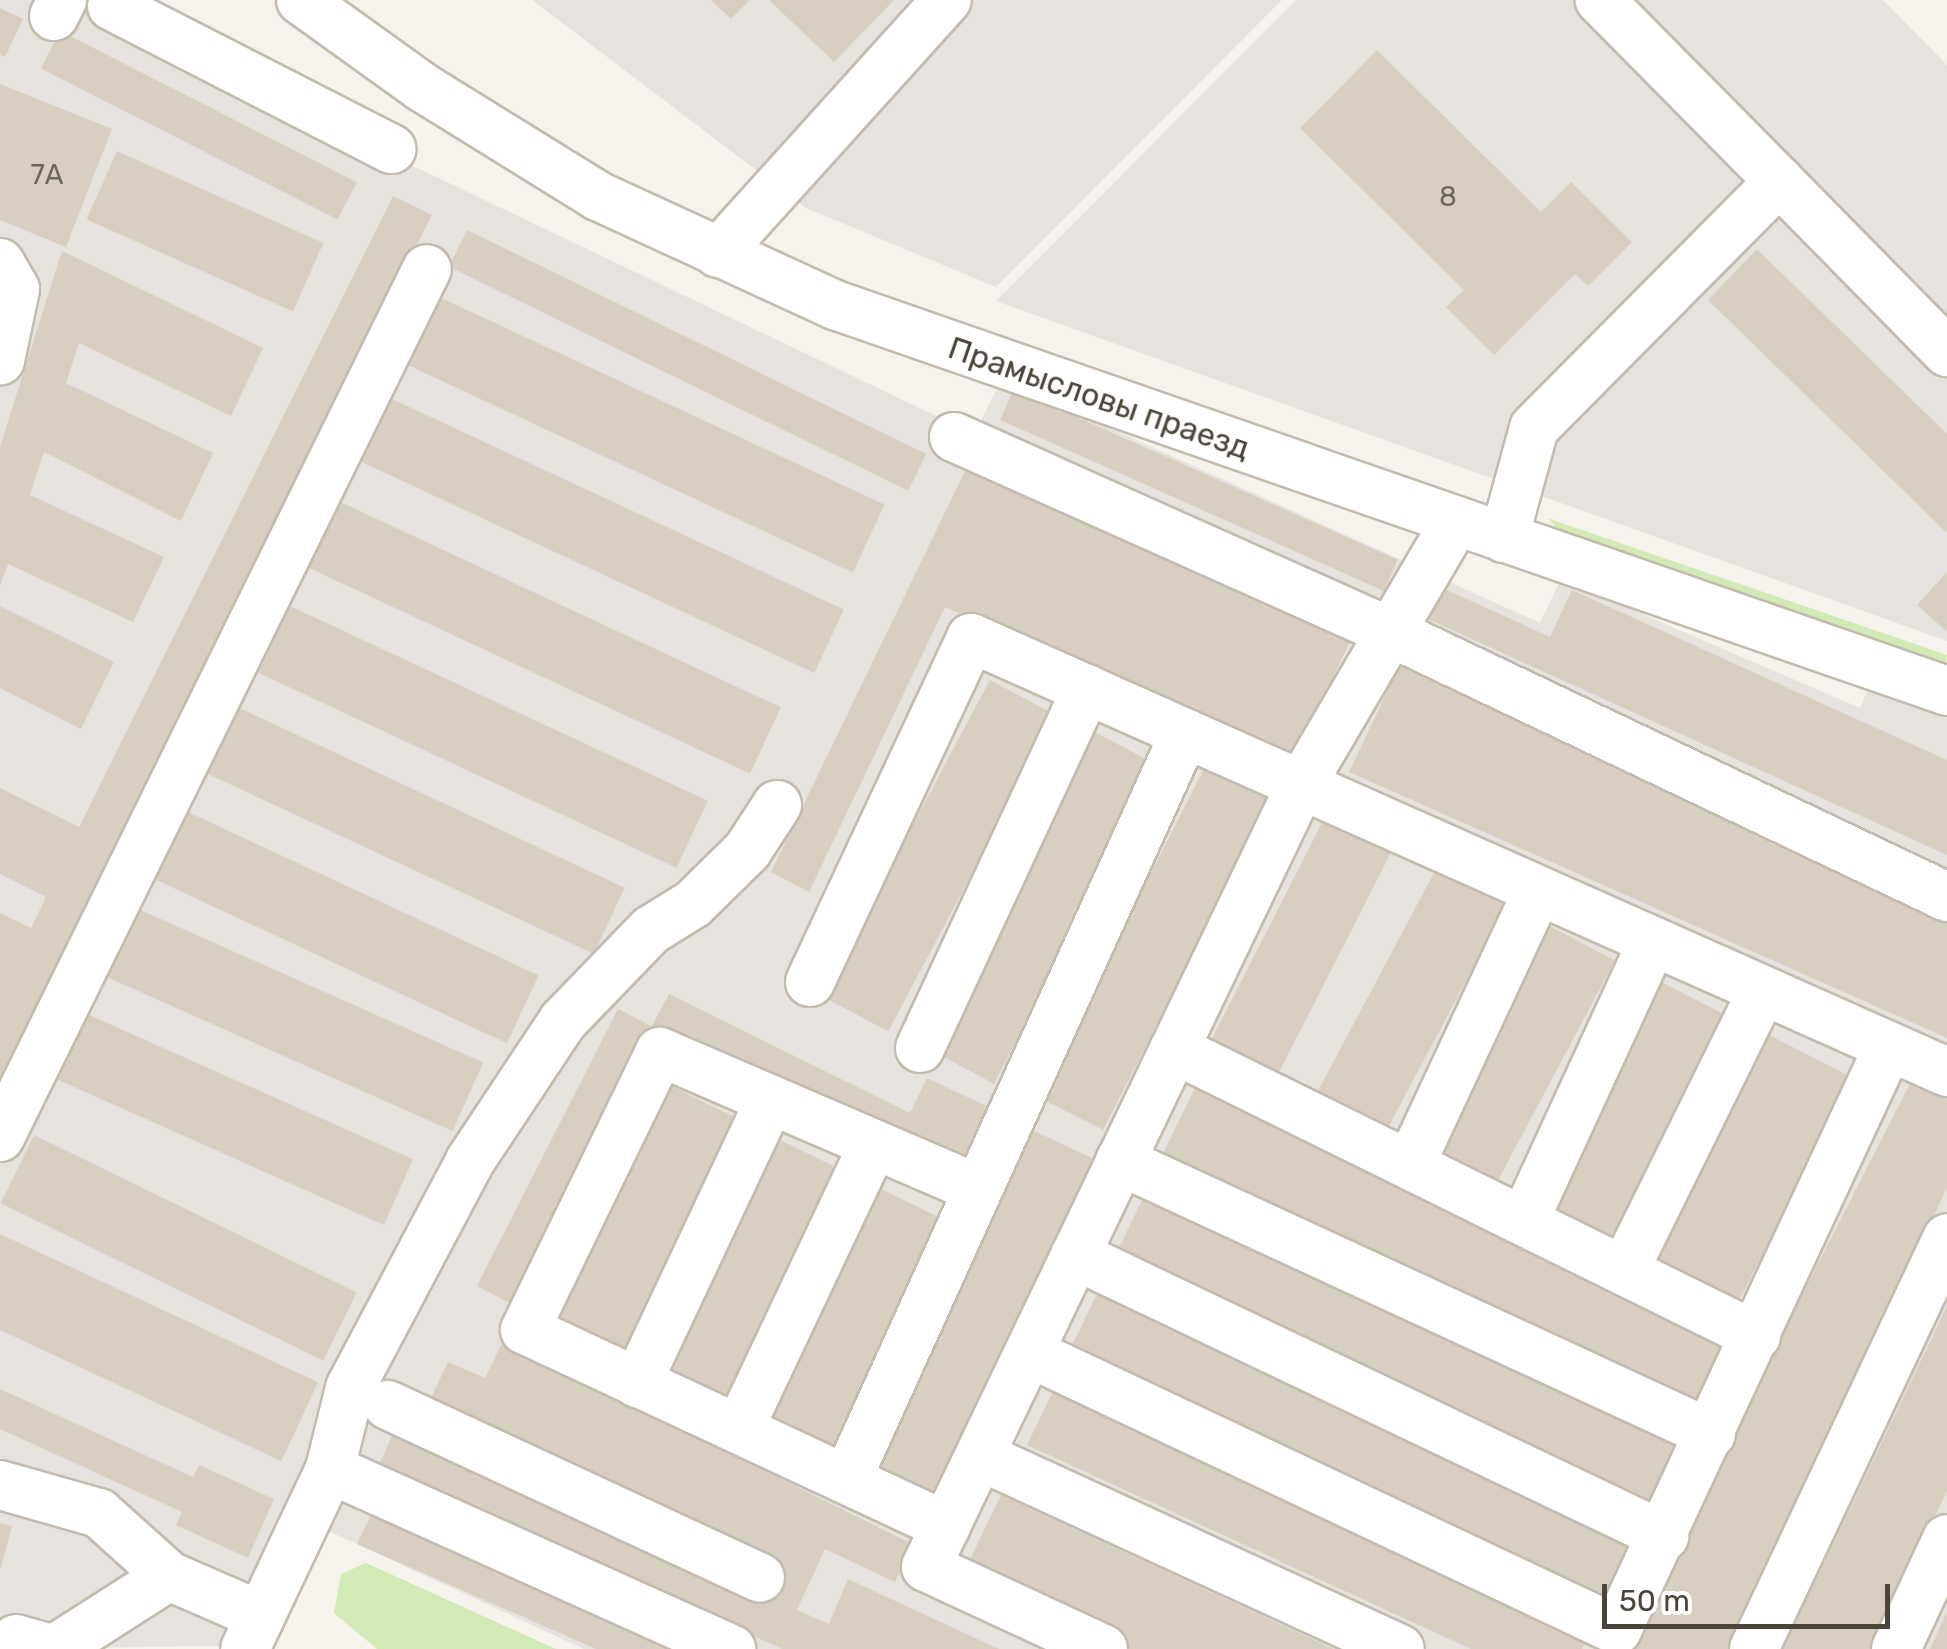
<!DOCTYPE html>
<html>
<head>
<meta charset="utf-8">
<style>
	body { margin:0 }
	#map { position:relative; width:1947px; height:1649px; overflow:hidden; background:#f6f3ec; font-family:Rubik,sans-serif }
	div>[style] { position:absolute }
	.industrial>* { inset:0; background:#e6e2dd }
	.green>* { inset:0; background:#d2eab5 }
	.building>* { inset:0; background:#d8cfc1; transform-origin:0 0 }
	.roads { filter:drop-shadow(2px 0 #c2bbae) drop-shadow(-2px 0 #c2bbae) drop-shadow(0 2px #c2bbae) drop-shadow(0 -2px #c2bbae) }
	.minor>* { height:48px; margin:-24px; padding:0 24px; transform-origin:24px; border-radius:24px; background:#fff }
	span { translate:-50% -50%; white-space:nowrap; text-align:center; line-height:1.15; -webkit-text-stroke:10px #fff; paint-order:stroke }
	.number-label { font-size:28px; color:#6e675b }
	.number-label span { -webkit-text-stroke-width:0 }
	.street-label { font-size:32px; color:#4b4439 }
	.scale { position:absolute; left:1602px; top:1584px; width:288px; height:45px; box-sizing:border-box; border:5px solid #4b4439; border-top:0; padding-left:12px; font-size:30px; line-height:35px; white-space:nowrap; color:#4b4439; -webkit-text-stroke:8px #fff; paint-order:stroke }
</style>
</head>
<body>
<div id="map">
	<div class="industrial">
		<div style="clip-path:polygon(0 0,66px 0,974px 434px,1002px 379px,1540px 623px,1561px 579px,1860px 708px,1870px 685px,1947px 712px,1947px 1649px,584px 1649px,285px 1511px,218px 1646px,0 1649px)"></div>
		<div style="clip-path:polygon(532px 0,1282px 0,996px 287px,806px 208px)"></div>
		<div style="clip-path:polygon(1296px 0,1883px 0,1947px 65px,1947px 641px,996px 301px)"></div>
	</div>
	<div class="green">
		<div style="clip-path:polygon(1547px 518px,1947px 655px,1946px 665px,1936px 672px,1578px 548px)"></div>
		<div style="clip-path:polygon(366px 1563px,556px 1649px,377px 1649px,334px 1613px,341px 1574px)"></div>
	</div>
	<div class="building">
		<div style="clip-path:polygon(711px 0,750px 0,731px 19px)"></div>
		<div style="clip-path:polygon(769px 0,894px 0,834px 62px)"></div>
		<div style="clip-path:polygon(0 8px,23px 19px,5px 57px,0 54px)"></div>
		<div style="left:60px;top:31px;width:333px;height:42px;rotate:27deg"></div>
		<div style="clip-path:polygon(1377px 50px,1541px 212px,1571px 182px,1632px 242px,1588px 286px,1575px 274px,1494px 355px,1446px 307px,1464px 290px,1300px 128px)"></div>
		<div style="clip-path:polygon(0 84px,112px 129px,66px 247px,0 220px)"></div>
		<div style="left:117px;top:151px;width:226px;height:75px;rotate:24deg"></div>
		<div style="clip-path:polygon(393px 196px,432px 215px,0 1085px,0 913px,31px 928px,46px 897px,0 874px,0 788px,79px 827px)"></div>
		<div style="left:467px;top:230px;width:511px;height:41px;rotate:26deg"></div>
		<div style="clip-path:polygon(1757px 249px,1947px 434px,1947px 533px,1708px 300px)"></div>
		<div style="clip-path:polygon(62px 251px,263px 348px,231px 416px,79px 343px,66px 383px,213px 453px,181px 521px,44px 452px,30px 495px,164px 557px,133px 622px,8px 564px,0 585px,0 447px)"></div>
		<div style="left:435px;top:295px;width:496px;height:75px;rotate:25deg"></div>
		<div style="left:1014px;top:389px;width:420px;height:34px;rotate:24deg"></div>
		<div style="left:388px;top:397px;width:503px;height:70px;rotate:25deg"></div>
		<div style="clip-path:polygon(966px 469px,1352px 637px,1296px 757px,945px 607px,809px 892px,771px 872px)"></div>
		<div style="left:334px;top:499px;width:493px;height:73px;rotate:25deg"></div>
		<div style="clip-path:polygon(1947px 572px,1947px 632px,1917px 605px)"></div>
		<div style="clip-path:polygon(1434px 584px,1550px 637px,1572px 590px,1947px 760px,1947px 855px,1419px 615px)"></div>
		<div style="clip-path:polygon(0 606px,114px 662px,81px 729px,0 688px)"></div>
		<div style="left:290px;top:606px;width:461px;height:74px;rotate:25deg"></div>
		<div style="clip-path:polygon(1403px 658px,1947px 908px,1947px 1038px,1349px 772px)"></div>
		<div style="left:990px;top:680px;width:75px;height:358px;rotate:28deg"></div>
		<div style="left:235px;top:706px;width:430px;height:73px;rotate:25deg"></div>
		<div style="left:1093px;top:731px;width:78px;height:358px;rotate:28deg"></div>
		<div style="left:1206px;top:765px;width:74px;height:372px;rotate:27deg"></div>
		<div style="left:186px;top:811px;width:389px;height:75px;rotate:25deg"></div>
		<div style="left:1326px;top:815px;width:75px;height:259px;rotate:27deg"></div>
		<div style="left:1436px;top:869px;width:79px;height:259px;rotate:28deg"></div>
		<div style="left:136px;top:908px;width:380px;height:75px;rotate:24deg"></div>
		<div style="left:1546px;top:924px;width:78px;height:259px;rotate:28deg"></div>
		<div style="left:1659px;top:981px;width:74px;height:259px;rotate:27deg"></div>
		<div style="clip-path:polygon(669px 994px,910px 1113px,927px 1078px,997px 1111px,965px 1178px,652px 1026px)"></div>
		<div style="left:618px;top:1009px;width:38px;height:311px;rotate:27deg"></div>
		<div style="left:87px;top:1014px;width:357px;height:72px;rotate:24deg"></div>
		<div style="left:1767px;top:1034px;width:96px;height:259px;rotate:27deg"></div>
		<div style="clip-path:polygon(1917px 1070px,1947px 1084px,1947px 1188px,1728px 1649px,1621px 1649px)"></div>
		<div style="left:665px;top:1083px;width:82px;height:264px;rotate:26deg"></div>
		<div style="left:1196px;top:1086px;width:590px;height:78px;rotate:26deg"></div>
		<div style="left:1032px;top:1130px;width:74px;height:382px;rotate:25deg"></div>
		<div style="left:34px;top:1135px;width:359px;height:76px;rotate:26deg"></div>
		<div style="left:772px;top:1136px;width:74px;height:264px;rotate:26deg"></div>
		<div style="left:875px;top:1186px;width:79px;height:263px;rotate:26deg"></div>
		<div style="left:1149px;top:1186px;width:589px;height:79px;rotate:26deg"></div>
		<div style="left:0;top:1234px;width:351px;height:87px;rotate:25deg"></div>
		<div style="left:1099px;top:1290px;width:589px;height:76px;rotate:26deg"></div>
		<div style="clip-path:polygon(1947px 1306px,1947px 1491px,1872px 1649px,1783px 1649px)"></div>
		<div style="clip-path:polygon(503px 1341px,914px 1545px,895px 1582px,825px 1549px,797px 1610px,829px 1624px,848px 1579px,999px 1649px,782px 1649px,379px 1465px,395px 1429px,428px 1404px,448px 1362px,485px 1378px)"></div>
		<div style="clip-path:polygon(1061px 1375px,1593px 1626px,1582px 1649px,1471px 1649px,1027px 1445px)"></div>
		<div style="clip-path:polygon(0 1389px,193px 1477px,199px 1465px,274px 1499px,248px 1558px,176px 1525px,182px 1512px,0 1429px)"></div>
		<div style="clip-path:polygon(1001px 1495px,1334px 1649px,1124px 1649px,963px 1574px)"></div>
		<div style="clip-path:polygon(375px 1506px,700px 1649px,596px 1649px,357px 1544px)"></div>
		<div style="clip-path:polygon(0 1523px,12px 1526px,1px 1567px,0 1567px)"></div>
		<div style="clip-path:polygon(1947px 1612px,1947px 1649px,1930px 1649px)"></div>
	</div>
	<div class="roads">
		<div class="minor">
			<div style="left:301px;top:0;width:149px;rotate:35.7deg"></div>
			<div style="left:422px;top:87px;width:207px;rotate:31.8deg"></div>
			<div style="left:598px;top:196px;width:261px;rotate:24.7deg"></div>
			<div style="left:835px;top:305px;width:1177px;rotate:19.14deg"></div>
			<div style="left:112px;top:6px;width:314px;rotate:27.1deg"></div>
			<div style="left:54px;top:16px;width:18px;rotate:-63deg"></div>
			<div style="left:1779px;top:181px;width:240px;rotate:45.5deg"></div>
			<div style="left:718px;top:253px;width:341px;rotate:-47.9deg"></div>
			<div style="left:0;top:263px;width:30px;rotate:60deg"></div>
			<div style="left:15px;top:289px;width:73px;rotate:101.9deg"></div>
			<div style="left:954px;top:437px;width:478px;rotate:24.1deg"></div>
			<div style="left:1390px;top:632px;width:617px;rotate:25.44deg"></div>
			<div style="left:1504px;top:538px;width:114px;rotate:-74.7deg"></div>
			<div style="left:1534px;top:428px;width:348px;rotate:-45.2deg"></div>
			<div style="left:1779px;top:181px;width:255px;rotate:-134.7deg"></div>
			<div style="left:810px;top:982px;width:380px;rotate:-64.9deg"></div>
			<div style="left:971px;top:638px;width:1068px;rotate:23.97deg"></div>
			<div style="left:920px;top:1048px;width:396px;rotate:-65.1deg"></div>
			<div style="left:1174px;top:1049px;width:649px;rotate:26.25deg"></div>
			<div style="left:0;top:1137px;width:967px;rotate:-63.81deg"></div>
			<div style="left:1120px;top:1161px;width:651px;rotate:24.79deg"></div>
			<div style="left:1410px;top:1165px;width:303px;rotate:-65deg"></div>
			<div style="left:1524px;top:1221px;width:308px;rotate:-65.3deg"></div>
			<div style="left:1075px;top:1255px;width:653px;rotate:25.5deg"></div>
			<div style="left:1624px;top:1271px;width:313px;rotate:-63.7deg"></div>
			<div style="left:1030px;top:1353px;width:649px;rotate:25.26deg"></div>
			<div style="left:1617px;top:1630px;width:644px;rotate:-65.03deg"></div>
			<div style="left:637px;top:1383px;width:313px;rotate:-64.8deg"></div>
			<div style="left:388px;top:1405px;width:410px;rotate:24.9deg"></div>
			<div style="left:739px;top:1429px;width:315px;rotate:-64.7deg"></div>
			<div style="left:980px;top:1456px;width:462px;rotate:24.7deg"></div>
			<div style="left:330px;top:1469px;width:440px;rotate:24.2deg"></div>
			<div style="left:847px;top:1479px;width:819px;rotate:-65.63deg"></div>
			<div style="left:0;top:1485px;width:103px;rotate:15.8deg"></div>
			<div style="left:99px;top:1513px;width:94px;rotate:42deg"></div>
			<div style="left:946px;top:1526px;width:464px;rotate:-155deg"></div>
			<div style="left:525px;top:1330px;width:309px;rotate:-64.1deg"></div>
			<div style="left:660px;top:1052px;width:346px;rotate:23.3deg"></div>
			<div style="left:16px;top:1639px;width:35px;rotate:16deg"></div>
			<div style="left:55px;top:1649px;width:135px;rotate:-32.6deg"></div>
			<div style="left:169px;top:1576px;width:100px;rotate:23.5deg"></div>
			<div style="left:245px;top:1649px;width:199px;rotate:-64.7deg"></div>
			<div style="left:330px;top:1469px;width:83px;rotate:-76.1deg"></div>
			<div style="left:350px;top:1388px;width:257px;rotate:-62.1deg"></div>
			<div style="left:470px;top:1161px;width:168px;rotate:-56.4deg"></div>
			<div style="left:563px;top:1021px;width:127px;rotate:-46deg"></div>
			<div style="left:651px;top:930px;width:49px;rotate:-31.8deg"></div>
			<div style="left:693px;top:904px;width:76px;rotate:-44.5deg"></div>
			<div style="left:747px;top:851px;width:55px;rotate:-56.9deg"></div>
			<div style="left:1103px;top:1649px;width:195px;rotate:-155.1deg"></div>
			<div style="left:926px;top:1567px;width:867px;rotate:-64.38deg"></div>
			<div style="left:1301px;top:785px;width:305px;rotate:-59.6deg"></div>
			<div style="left:1754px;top:1649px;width:454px;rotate:-64.8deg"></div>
			<div style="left:1896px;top:1649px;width:121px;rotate:-65.1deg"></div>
		</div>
	</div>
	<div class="number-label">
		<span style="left:47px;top:175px">7А</span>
		<span style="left:1448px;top:197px">8</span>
	</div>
	<div class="street-label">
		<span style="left:1099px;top:398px;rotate:19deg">Прамысловы праезд</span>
	</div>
	<div class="scale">50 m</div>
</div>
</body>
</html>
